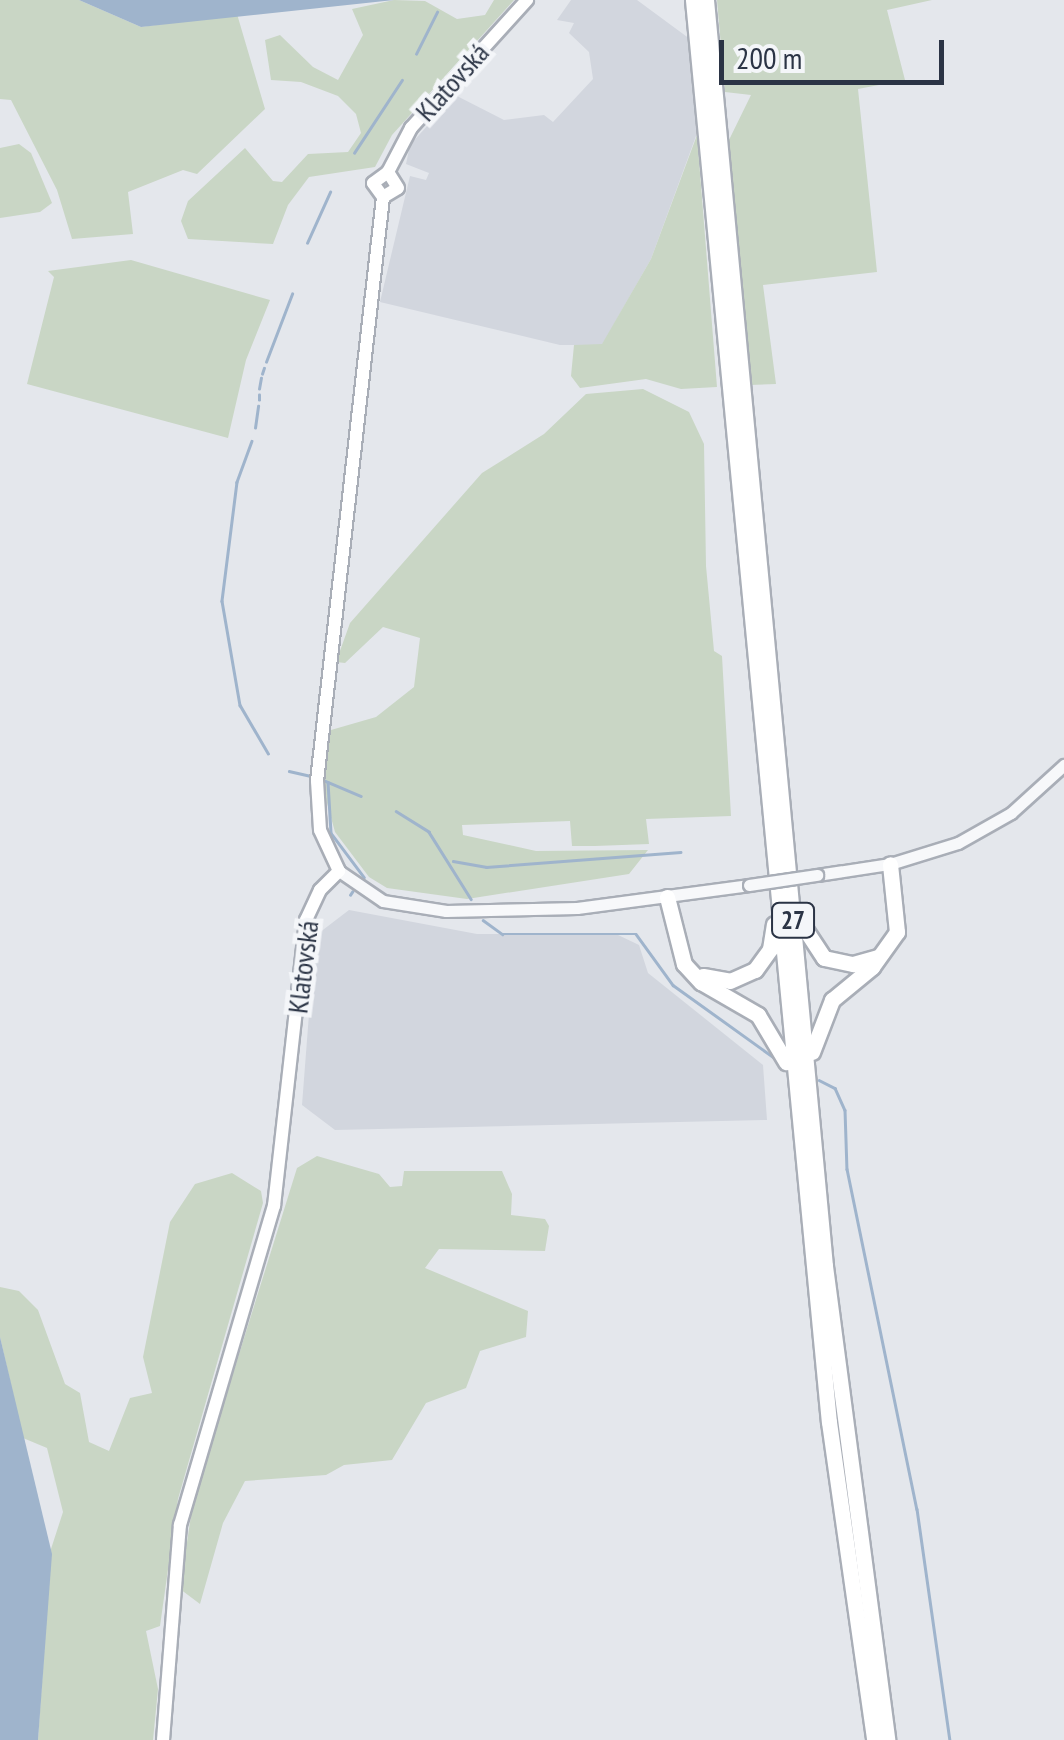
<!DOCTYPE html>
<html>
<head>
<meta charset="utf-8">
<style>
	body { margin:0 }
	#map { position:relative; width:1064px; height:1740px; overflow:hidden; background:#e4e7ec; font-family:"PT Sans Narrow",sans-serif }
	div>[style] { position:absolute }
	.built>* { inset:0; background:#d2d6de }
	.green>* { inset:0; background:#c9d6c5 }
	.water>* { inset:0; background:#9fb4cc }
	.stream>* { height:2.5px; margin:-1.25px; padding:0 1.25px; transform-origin:1.25px; border-radius:1.25px; background:#9fb4cc }
	.roads { filter:drop-shadow(2px 0 #a9aeb7) drop-shadow(-2px 0 #a9aeb7) drop-shadow(0 2px #a9aeb7) drop-shadow(0 -2px #a9aeb7) }
	.tertiary>* { height:11px; margin:-5.5px; padding:0 5.5px; transform-origin:5.5px; border-radius:5.5px; background:#f7f8fa }
	.secondary>* { height:12px; margin:-6px; padding:0 6px; transform-origin:6px; border-radius:6px; background:#fff }
	.trunk>* { height:15px; margin:-7.5px; padding:0 7.5px; transform-origin:7.5px; border-radius:7.5px; background:#fff }
	.bridges { filter:drop-shadow(2px 0 #a9aeb7) drop-shadow(-2px 0 #a9aeb7) drop-shadow(0 2px #a9aeb7) drop-shadow(0 -2px #a9aeb7) }
	.tertiary-bridge>* { height:11px; margin:-5.5px; padding:0 5.5px; transform-origin:5.5px; border-radius:5.5px; background:#f7f8fa }
	span { translate:-50% -50%; white-space:nowrap; text-align:center; line-height:1.15; -webkit-text-stroke:9px #f4f6f9; paint-order:stroke }
	.shield-label span { padding:2px 8px; background:#f4f6f9; border:2px solid; border-radius:8px; -webkit-text-stroke-width:0 }
	.shield-label { font-size:25px; color:#2b3445; font-weight:700 }
	.street-label { font-size:28px; color:#2b3445 }
	.scale { position:absolute; left:719px; top:40px; width:225px; height:45px; box-sizing:border-box; border:5px solid #2b3445; border-top:0; padding-left:12px; font-size:30px; line-height:35px; white-space:nowrap; color:#2b3445; -webkit-text-stroke:8px #f4f6f9; paint-order:stroke }
</style>
</head>
<body>
<div id="map">
	<div class="built">
		<div style="clip-path:polygon(571px 0,637px 0,694px 42px,711px 95px,651px 259px,602px 345px,560px 345px,380px 302px,410px 176px,426px 180px,429px 173px,406px 164px,410px 145px,455px 95px,504px 120px,544px 115px,553px 122px,593px 79px,589px 52px,569px 33px,574px 23px,557px 20px)"></div>
		<div style="clip-path:polygon(349px 910px,477px 934px,616px 934px,639px 945px,648px 973px,763px 1065px,767px 1120px,335px 1130px,302px 1105px,315px 936px)"></div>
	</div>
	<div class="green">
		<div style="clip-path:polygon(0 0,79px 0,141px 27px,237px 14px,265px 109px,197px 174px,183px 170px,128px 192px,133px 234px,72px 239px,57px 190px,11px 100px,0 99px)"></div>
		<div style="clip-path:polygon(394px 0,425px 1px,457px 19px,485px 15px,494px 0,514px 0,392px 135px,375px 167px,309px 177px,288px 205px,273px 244px,188px 239px,181px 221px,188px 201px,245px 148px,273px 181px,282px 182px,308px 154px,348px 152px,361px 133px,356px 114px,338px 96px,301px 82px,271px 80px,265px 40px,280px 35px,313px 67px,338px 80px,363px 35px,352px 9px)"></div>
		<div style="clip-path:polygon(717px 0,932px 0,887px 10px,905px 80px,858px 89px,877px 272px,763px 285px,776px 384px,749px 385px,728px 142px,751px 95px,725px 92px)"></div>
		<div style="clip-path:polygon(697px 135px,717px 387px,681px 389px,646px 379px,580px 388px,571px 376px,574px 345px,602px 344px,651px 259px)"></div>
		<div style="clip-path:polygon(19px 144px,31px 153px,52px 203px,40px 212px,0 218px,0 148px)"></div>
		<div style="clip-path:polygon(131px 260px,270px 300px,246px 360px,228px 438px,27px 384px,54px 277px,48px 271px)"></div>
		<div style="clip-path:polygon(643px 389px,689px 412px,704px 444px,706px 566px,714px 651px,722px 656px,731px 816px,646px 819px,649px 844px,595px 846px,572px 846px,570px 821px,462px 825px,463px 835px,536px 851px,648px 850px,629px 874px,467px 899px,387px 888px,369px 877px,335px 832px,324px 792px,326px 750px,331px 730px,376px 717px,414px 687px,420px 638px,383px 627px,345px 663px,336px 662px,350px 623px,482px 473px,544px 434px,586px 394px)"></div>
		<div style="clip-path:polygon(317px 1156px,379px 1174px,390px 1187px,402px 1186px,404px 1171px,502px 1171px,512px 1194px,511px 1215px,545px 1219px,549px 1226px,545px 1251px,439px 1249px,425px 1268px,528px 1311px,526px 1337px,480px 1351px,466px 1388px,426px 1403px,392px 1460px,344px 1465px,326px 1475px,245px 1481px,223px 1523px,200px 1604px,180px 1589px,193px 1502px,297px 1168px)"></div>
		<div style="clip-path:polygon(232px 1173px,261px 1191px,263px 1203px,178px 1499px,160px 1626px,146px 1631px,158px 1689px,153px 1740px,38px 1740px,51px 1549px,63px 1512px,47px 1448px,23px 1438px,0 1337px,0 1287px,19px 1291px,38px 1310px,65px 1384px,80px 1393px,89px 1442px,109px 1451px,130px 1398px,152px 1393px,143px 1357px,170px 1222px,195px 1184px)"></div>
	</div>
	<div class="water">
		<div style="clip-path:polygon(79px 0,394px 0,141px 27px)"></div>
		<div style="clip-path:polygon(0 1337px,52px 1554px,38px 1740px,0 1740px)"></div>
	</div>
	<div class="stream">
		<div style="left:416px;top:54px;width:47px;rotate:-63.4deg"></div>
		<div style="left:354px;top:153px;width:87px;rotate:-56.7deg"></div>
		<div style="left:307px;top:243px;width:56px;rotate:-65.7deg"></div>
		<div style="left:266px;top:362px;width:73px;rotate:-69.1deg"></div>
		<div style="left:262px;top:374px;width:6px;rotate:-72deg"></div>
		<div style="left:259px;top:389px;width:11px;rotate:-80deg"></div>
		<div style="left:259px;top:400px;width:5px;rotate:-90deg"></div>
		<div style="left:255px;top:428px;width:22px;rotate:-82deg"></div>
		<div style="left:252px;top:441px;width:44px;rotate:110.1deg"></div>
		<div style="left:237px;top:482px;width:120px;rotate:97.2deg"></div>
		<div style="left:222px;top:601px;width:106px;rotate:80.2deg"></div>
		<div style="left:240px;top:705px;width:56px;rotate:59.7deg"></div>
		<div style="left:289px;top:771px;width:22px;rotate:13deg"></div>
		<div style="left:323px;top:780px;width:41px;rotate:22.8deg"></div>
		<div style="left:328px;top:782px;width:51px;rotate:86.6deg"></div>
		<div style="left:331px;top:833px;width:55px;rotate:53.1deg"></div>
		<div style="left:396px;top:811px;width:39px;rotate:32deg"></div>
		<div style="left:429px;top:832px;width:79px;rotate:57.9deg"></div>
		<div style="left:453px;top:861px;width:34px;rotate:10deg"></div>
		<div style="left:486px;top:867px;width:195px;rotate:-4.4deg"></div>
		<div style="left:350px;top:895px;width:4px;rotate:-56deg"></div>
		<div style="left:483px;top:920px;width:24px;rotate:36deg"></div>
		<div style="left:502px;top:934px;width:134px"></div>
		<div style="left:636px;top:934px;width:63px;rotate:54deg"></div>
		<div style="left:673px;top:985px;width:127px;rotate:35.7deg"></div>
		<div style="left:819px;top:1080px;width:18px;rotate:27deg"></div>
		<div style="left:835px;top:1088px;width:24px;rotate:66deg"></div>
		<div style="left:845px;top:1110px;width:59px;rotate:88.1deg"></div>
		<div style="left:847px;top:1169px;width:347px;rotate:78.4deg"></div>
		<div style="left:917px;top:1509px;width:233px;rotate:81.9deg"></div>
	</div>
	<div class="roads">
		<div class="tertiary">
			<div style="left:339px;top:871px;width:53px;rotate:34.3deg"></div>
			<div style="left:383px;top:901px;width:64px;rotate:9deg"></div>
			<div style="left:446px;top:911px;width:131px;rotate:-1.3deg"></div>
			<div style="left:577px;top:908px;width:174px;rotate:-7.6deg"></div>
			<div style="left:817px;top:875px;width:74px;rotate:-8.6deg"></div>
			<div style="left:890px;top:864px;width:71px;rotate:-17.2deg"></div>
			<div style="left:958px;top:843px;width:61px;rotate:-29.5deg"></div>
			<div style="left:1011px;top:813px;width:72px;rotate:-42.2deg"></div>
		</div>
		<div class="secondary">
			<div style="left:388px;top:172px;width:50px;rotate:-62.4deg"></div>
			<div style="left:411px;top:128px;width:173px;rotate:-47.8deg"></div>
			<div style="left:383px;top:197px;width:17px;rotate:-31deg"></div>
			<div style="left:398px;top:188px;width:19px;rotate:-122deg"></div>
			<div style="left:383px;top:197px;width:17px;rotate:-126deg"></div>
			<div style="left:373px;top:183px;width:19px;rotate:-36deg"></div>
			<div style="left:163px;top:1740px;width:216px;rotate:-85.5deg"></div>
			<div style="left:180px;top:1525px;width:333px;rotate:-73.6deg"></div>
			<div style="left:274px;top:1206px;width:288px;rotate:-83.6deg"></div>
			<div style="left:306px;top:920px;width:33px;rotate:-65deg"></div>
			<div style="left:320px;top:890px;width:27px;rotate:-45deg"></div>
			<div style="left:339px;top:871px;width:45px;rotate:-114.9deg"></div>
			<div style="left:320px;top:830px;width:49px;rotate:-93.5deg"></div>
			<div style="left:317px;top:781px;width:588px;rotate:-83.55deg"></div>
		</div>
		<div class="trunk">
			<div style="left:693px;top:0;width:1428px;rotate:84.54deg"></div>
			<div style="left:829px;top:1422px;width:321px;rotate:81.9deg"></div>
			<div style="left:706px;top:0;width:1272px;rotate:84.63deg"></div>
			<div style="left:825px;top:1266px;width:478px;rotate:82.5deg"></div>
			<div style="left:667px;top:897px;width:69px;rotate:75.8deg"></div>
			<div style="left:684px;top:964px;width:25px;rotate:47deg"></div>
			<div style="left:701px;top:982px;width:66px;rotate:30.1deg"></div>
			<div style="left:758px;top:1015px;width:55px;rotate:59.2deg"></div>
			<div style="left:799px;top:920px;width:45px;rotate:56.7deg"></div>
			<div style="left:824px;top:958px;width:30px;rotate:12deg"></div>
			<div style="left:853px;top:964px;width:25px;rotate:-16deg"></div>
			<div style="left:703px;top:976px;width:27px;rotate:10deg"></div>
			<div style="left:730px;top:981px;width:27px;rotate:-24deg"></div>
			<div style="left:755px;top:970px;width:26px;rotate:-54deg"></div>
			<div style="left:770px;top:949px;width:25px;rotate:-81deg"></div>
			<div style="left:812px;top:1052px;width:56px;rotate:-69deg"></div>
			<div style="left:832px;top:1000px;width:52px;rotate:-39.5deg"></div>
			<div style="left:872px;top:967px;width:43px;rotate:-54.5deg"></div>
			<div style="left:897px;top:932px;width:68px;rotate:-95.9deg"></div>
		</div>
	</div>
	<div class="bridges">
		<div class="tertiary-bridge">
			<div style="left:749px;top:885px;width:69px;rotate:-8.4deg"></div>
		</div>
	</div>
	<div class="shield-label">
		<span style="left:793px;top:920px">27</span>
	</div>
	<div class="street-label">
		<span style="left:452px;top:82px;rotate:-48deg">Klatovská</span>
		<span style="left:303px;top:967px;rotate:-83deg">Klatovská</span>
	</div>
	<div class="scale">200 m</div>
</div>
</body>
</html>
